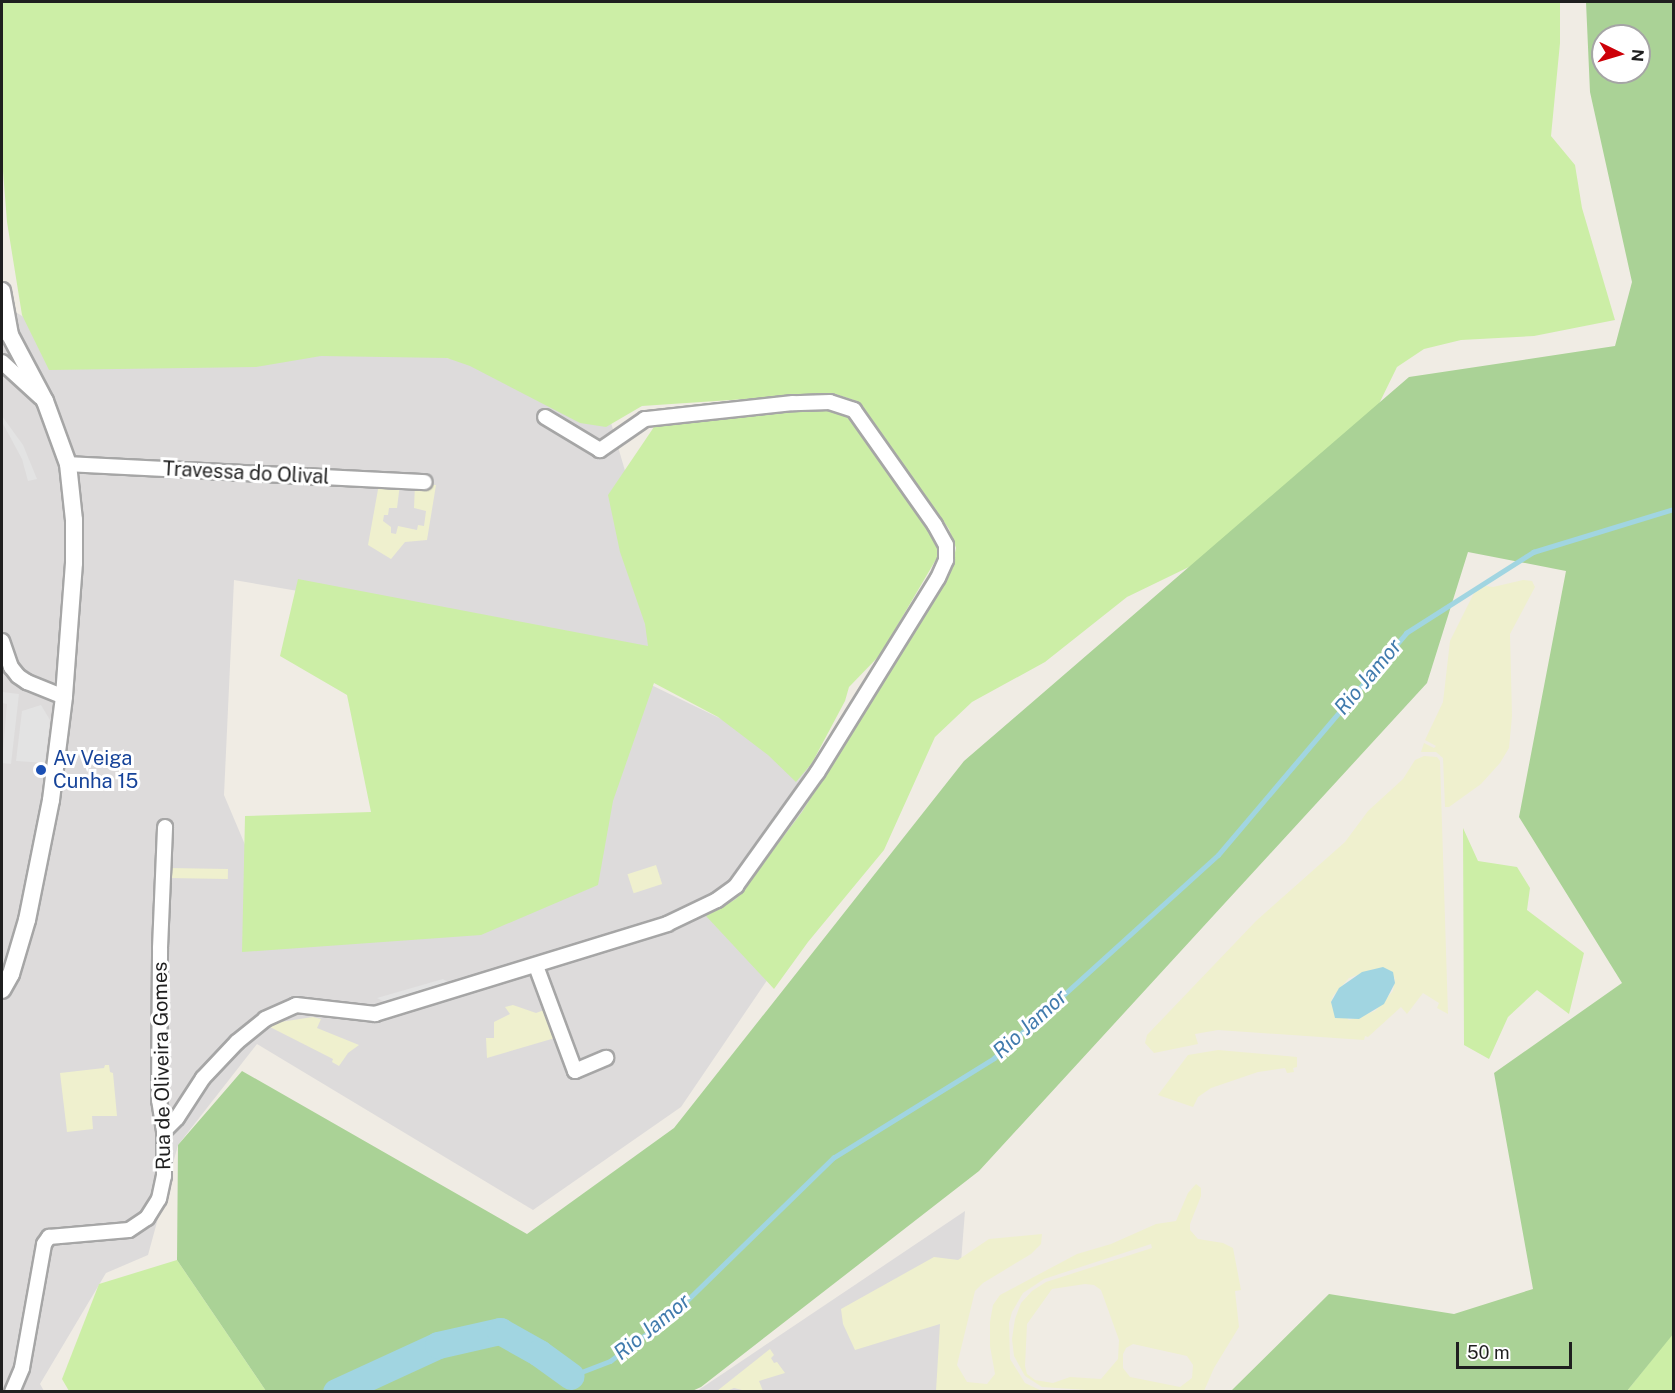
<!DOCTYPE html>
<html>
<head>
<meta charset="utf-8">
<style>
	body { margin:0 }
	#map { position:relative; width:1675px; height:1393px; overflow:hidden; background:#f0ece4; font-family:"Public Sans",sans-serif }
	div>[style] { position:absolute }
	.residential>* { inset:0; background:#dddbdb }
	.farmland>* { inset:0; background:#eff0ce; transform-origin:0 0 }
	.grass>* { inset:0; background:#cceea6 }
	.forest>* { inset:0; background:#aad296 }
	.parking>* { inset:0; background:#e3e3e3 }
	.water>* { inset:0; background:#a1d5e1 }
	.stream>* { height:4.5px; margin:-2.25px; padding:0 2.25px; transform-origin:2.25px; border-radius:2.25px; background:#a1d5e1 }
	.river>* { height:27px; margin:-13.5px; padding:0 13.5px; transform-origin:13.5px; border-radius:13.5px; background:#a1d5e1 }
	.roads { filter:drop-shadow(2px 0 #a6a6a6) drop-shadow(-2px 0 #a6a6a6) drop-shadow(0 2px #a6a6a6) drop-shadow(0 -2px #a6a6a6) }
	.minor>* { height:14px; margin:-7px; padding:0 7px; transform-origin:7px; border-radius:7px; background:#fff }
	.tertiary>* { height:16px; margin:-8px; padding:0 8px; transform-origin:8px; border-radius:8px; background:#fff }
	.dots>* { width:16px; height:16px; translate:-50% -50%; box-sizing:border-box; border:3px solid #fff; border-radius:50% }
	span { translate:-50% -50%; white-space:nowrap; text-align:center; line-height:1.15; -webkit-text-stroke:6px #fff; paint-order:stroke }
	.street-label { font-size:20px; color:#1f1f1f }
	.transit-label { font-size:20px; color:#164399 }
	.left { translate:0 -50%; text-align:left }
	.water-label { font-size:21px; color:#417bad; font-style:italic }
	.frame { position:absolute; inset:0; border:3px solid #1f1f1f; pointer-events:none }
	.north { position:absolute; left:1591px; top:24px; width:60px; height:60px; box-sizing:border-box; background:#fff; border:2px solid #a5a5a5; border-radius:50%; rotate:95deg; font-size:16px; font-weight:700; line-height:24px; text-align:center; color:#1f1f1f }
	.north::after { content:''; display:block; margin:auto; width:21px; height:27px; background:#cd0008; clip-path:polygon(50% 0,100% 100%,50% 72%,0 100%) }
	.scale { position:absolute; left:1456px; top:1342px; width:116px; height:27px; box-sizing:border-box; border:3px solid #1f1f1f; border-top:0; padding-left:8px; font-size:18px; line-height:21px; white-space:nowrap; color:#1f1f1f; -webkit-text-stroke:4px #fff; paint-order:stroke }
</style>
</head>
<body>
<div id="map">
	<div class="residential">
		<div style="clip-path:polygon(2px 304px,64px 341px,304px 333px,600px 385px,679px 656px,234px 580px,224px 795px,270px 904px,643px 681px,812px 763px,810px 917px,681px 1107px,533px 1210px,257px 1044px,178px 1145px,148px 1255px,106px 1273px,40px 1384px,44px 1391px,2px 1392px)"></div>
		<div style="clip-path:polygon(965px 1211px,951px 1391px,697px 1391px)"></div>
	</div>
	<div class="farmland">
		<div style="clip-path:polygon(379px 484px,400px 484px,397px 508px,389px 508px,388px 515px,384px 515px,383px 521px,391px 527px,391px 533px,396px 534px,398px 526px,417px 530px,418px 525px,424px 526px,426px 511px,414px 508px,415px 484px,436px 485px,427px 540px,405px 542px,391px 559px,368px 545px)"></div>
		<div style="clip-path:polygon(1523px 580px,1532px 581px,1535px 587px,1510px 634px,1512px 716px,1509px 748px,1500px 763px,1481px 784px,1449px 807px,1445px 807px,1443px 758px,1436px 752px,1421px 752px,1424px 743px,1434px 748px,1436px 746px,1425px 740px,1443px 702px,1450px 641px,1478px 585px,1493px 587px)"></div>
		<div style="clip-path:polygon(evenodd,1424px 756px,1437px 757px,1440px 761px,1448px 1014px,1437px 1008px,1439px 1003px,1423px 993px,1407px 1014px,1401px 1007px,1368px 1037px,1365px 1036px,1364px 1040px,1218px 1030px,1195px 1034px,1198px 1044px,1154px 1053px,1145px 1043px,1147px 1035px,1256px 921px,1345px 842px,1368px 811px,1403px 779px,1415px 760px,1424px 756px,1374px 969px,1395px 978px,1393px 991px,1375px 1011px,1349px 1020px,1331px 1002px,1333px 996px,1349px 978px,1374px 969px)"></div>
		<div style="left:656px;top:865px;width:20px;height:30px;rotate:72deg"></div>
		<div style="left:168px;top:868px;width:60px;height:10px;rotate:1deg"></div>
		<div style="clip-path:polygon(513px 1005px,536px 1013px,544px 1010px,555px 1038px,487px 1058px,486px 1038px,494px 1038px,494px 1022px,510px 1014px,505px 1007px)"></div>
		<div style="clip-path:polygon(313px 1017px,321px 1019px,317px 1028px,359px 1045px,348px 1053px,339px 1066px,332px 1062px,333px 1059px,270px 1027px,280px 1022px)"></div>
		<div style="clip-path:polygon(1218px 1050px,1297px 1057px,1297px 1067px,1293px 1068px,1294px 1072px,1287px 1073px,1285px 1068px,1258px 1072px,1211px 1088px,1198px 1097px,1193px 1107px,1158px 1095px,1188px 1055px)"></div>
		<div style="clip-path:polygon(105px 1065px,109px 1065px,110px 1072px,113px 1073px,117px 1116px,92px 1116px,93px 1129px,67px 1132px,60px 1073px,104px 1068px)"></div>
		<div style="clip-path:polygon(evenodd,1196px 1184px,1201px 1188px,1201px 1196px,1190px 1224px,1190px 1230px,1198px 1239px,1223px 1243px,1233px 1248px,1241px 1290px,1235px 1291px,1239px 1327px,1214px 1368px,1204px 1391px,1116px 1392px,1042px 1387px,1025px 1376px,1014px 1356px,1012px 1339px,1015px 1319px,1021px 1303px,1032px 1291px,1046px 1282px,1152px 1248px,1151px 1244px,1044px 1279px,1023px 1293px,1012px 1312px,1009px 1323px,1010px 1359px,1025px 1383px,1042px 1391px,936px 1391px,940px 1324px,855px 1350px,843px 1324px,841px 1309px,934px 1257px,958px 1260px,989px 1239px,1042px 1234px,1041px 1244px,1031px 1254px,983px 1283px,975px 1291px,957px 1365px,967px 1382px,987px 1384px,995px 1374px,990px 1346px,990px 1322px,993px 1305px,1000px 1295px,1077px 1254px,1111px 1244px,1156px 1224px,1176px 1221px,1188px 1193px,1196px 1184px,1085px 1284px,1094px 1285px,1101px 1290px,1119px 1340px,1118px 1359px,1101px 1379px,1070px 1377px,1053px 1383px,1035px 1380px,1027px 1374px,1025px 1366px,1027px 1324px,1052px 1289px,1085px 1284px,1196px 1184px,1133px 1344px,1187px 1356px,1193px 1365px,1192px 1378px,1180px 1387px,1130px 1377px,1123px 1368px,1123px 1354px,1126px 1348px,1133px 1344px)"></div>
		<div style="clip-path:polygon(770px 1349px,774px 1355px,771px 1358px,774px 1363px,777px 1362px,785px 1373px,759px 1381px,763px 1391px,746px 1391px,734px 1388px,727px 1391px,717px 1391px)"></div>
	</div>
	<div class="grass">
		<div style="clip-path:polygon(2px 2px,1560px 2px,1560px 43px,1551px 136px,1575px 165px,1582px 208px,1615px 320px,1534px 336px,1461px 340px,1424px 349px,1397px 367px,1352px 459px,1191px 566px,1127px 597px,1045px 662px,972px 702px,935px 737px,884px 850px,808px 942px,774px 989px,706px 916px,736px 899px,802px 812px,932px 601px,952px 567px,956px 548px,949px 529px,857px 401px,832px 393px,642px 406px,606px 427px,580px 423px,470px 366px,447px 358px,321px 356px,256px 367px,49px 370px,22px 315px,7px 222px,2px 158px)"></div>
		<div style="clip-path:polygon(827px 407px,845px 412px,858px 425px,901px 487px,912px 508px,929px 529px,937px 546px,938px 556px,880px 655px,849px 687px,845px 701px,812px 763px,796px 782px,768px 755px,718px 717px,654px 683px,613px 801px,598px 885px,481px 935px,242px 952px,245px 816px,371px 812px,347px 695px,280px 656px,298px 579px,648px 646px,645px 624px,620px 552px,608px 495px,656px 424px)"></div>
		<div style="clip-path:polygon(1463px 828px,1478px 861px,1517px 867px,1530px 888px,1527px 910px,1584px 953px,1569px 1014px,1537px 990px,1508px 1017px,1489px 1059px,1464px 1045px)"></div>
		<div style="clip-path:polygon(177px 1260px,266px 1391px,69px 1391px,62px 1379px,99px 1284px)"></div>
		<div style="clip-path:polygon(1673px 1333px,1673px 1391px,1627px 1391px)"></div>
	</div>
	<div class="forest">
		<div style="clip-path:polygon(evenodd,1586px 2px,1674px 2px,1674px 1333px,1627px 1391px,1231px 1391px,1329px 1294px,1454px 1314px,1533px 1289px,1494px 1073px,1622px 983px,1519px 817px,1566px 571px,1468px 552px,1427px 683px,979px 1171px,701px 1387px,690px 1392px,266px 1391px,177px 1260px,178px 1145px,242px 1071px,527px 1234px,674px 1128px,964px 761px,1409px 377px,1615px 346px,1632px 282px,1590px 92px,1586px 2px,1603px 36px,1639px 36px,1639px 72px,1603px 72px,1603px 36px)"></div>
	</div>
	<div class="parking">
		<div style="clip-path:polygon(2px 416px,23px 445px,37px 479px,28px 481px,22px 459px,2px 422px)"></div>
		<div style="clip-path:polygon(2px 692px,19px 694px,11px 764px,2px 763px,7px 704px,2px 703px)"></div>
		<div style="clip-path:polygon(41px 705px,50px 720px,45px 763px,16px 761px,22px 711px)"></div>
		<div style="clip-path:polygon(443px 979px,452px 985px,389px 1004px,377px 998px)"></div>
	</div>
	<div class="water">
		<div style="clip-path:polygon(1383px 967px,1393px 972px,1395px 983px,1384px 1004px,1359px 1019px,1335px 1018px,1331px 1002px,1339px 988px,1362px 972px)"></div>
	</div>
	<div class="stream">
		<div style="left:571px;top:1376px;width:42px;rotate:-21deg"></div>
		<div style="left:610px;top:1361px;width:77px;rotate:-36.6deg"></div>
		<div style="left:672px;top:1315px;width:225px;rotate:-44.3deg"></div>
		<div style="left:833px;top:1158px;width:190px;rotate:-31.8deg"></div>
		<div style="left:994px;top:1058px;width:302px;rotate:-42.2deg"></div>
		<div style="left:1218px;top:855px;width:291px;rotate:-49.7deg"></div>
		<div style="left:1406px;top:633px;width:151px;rotate:-32.5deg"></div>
		<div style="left:1533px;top:552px;width:147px;rotate:-17deg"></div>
	</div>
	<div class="river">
		<div style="left:336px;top:1392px;width:112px;rotate:-24.7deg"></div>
		<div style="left:438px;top:1345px;width:64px;rotate:-12.7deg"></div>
		<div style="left:500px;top:1331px;width:45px;rotate:29.4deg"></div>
		<div style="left:539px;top:1353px;width:39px;rotate:36deg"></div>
	</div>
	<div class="roads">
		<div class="minor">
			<div style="left:2px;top:362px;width:52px;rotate:42.6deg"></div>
			<div style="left:68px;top:464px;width:357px;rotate:2.9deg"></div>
			<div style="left:2px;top:641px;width:28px;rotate:71deg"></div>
			<div style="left:11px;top:667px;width:11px;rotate:52deg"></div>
			<div style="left:18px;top:676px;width:11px;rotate:34deg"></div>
			<div style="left:27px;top:682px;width:40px;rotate:22deg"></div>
			<div style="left:536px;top:966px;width:112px;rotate:69.6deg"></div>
			<div style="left:575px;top:1071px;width:34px;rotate:-23deg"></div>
			<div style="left:164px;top:1131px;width:18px;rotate:-45deg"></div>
			<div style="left:177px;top:1118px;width:48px;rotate:-57deg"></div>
			<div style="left:203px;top:1078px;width:50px;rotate:-46.6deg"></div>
			<div style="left:237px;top:1042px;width:36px;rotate:-39deg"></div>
			<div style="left:265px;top:1019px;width:34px;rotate:-24deg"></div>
			<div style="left:296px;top:1005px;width:80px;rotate:6.5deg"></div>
			<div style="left:375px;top:1014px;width:306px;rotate:-17.1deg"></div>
			<div style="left:667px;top:924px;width:55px;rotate:-25.6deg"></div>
			<div style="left:717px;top:900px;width:24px;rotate:-36deg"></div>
			<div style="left:736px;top:886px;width:139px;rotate:-54.4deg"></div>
			<div style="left:817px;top:773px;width:229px;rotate:-58.2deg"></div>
			<div style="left:938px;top:578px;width:20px;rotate:-66deg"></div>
			<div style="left:946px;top:560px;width:15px;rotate:-90deg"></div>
			<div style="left:946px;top:545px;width:23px;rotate:-119deg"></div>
			<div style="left:935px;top:525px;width:141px;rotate:-125.2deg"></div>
			<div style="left:854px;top:410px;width:25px;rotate:-162deg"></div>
			<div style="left:830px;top:402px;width:37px;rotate:178deg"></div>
			<div style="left:793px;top:403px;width:149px;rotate:173.8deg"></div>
			<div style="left:645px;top:419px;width:55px;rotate:145.4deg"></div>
			<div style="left:600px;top:450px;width:64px;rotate:-149deg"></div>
			<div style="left:12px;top:1392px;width:26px;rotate:-67deg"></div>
			<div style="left:22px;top:1368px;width:126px;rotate:-79.9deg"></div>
			<div style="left:44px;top:1244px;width:9px;rotate:-54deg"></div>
			<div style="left:49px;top:1237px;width:80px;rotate:-5deg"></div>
			<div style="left:129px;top:1230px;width:22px;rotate:-34deg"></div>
			<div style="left:147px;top:1218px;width:22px;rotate:-58deg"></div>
			<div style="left:159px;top:1199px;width:24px;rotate:-78deg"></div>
			<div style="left:164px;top:1176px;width:45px;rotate:-90deg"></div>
			<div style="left:164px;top:1131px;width:31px;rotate:-99deg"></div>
			<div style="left:159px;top:1100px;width:152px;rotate:-89.6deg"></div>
			<div style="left:160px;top:948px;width:121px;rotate:-87.6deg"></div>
		</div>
		<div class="tertiary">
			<div style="left:2px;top:291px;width:45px;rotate:79.7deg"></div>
			<div style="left:10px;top:335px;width:75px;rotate:62.1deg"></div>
			<div style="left:45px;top:401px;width:67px;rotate:69.9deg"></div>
			<div style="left:68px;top:464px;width:56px;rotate:83.9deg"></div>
			<div style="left:74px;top:520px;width:43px;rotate:90deg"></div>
			<div style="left:74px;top:563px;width:134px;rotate:94.3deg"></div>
			<div style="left:64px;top:697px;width:104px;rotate:97.2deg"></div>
			<div style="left:51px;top:800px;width:122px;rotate:101.3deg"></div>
			<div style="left:27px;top:920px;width:56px;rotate:106.5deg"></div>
			<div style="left:11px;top:974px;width:18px;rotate:119deg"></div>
		</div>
	</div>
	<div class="dots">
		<div style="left:41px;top:770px;background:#1a4fb4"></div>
	</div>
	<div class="street-label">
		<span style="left:246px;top:473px;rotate:3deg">Travessa do Olival</span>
		<span style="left:162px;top:1066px;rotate:-91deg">Rua de Oliveira Gomes</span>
	</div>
	<div class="transit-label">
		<span class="left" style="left:53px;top:770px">Av Veiga<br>Cunha 15</span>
	</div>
	<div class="water-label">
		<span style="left:1368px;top:677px;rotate:-50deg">Rio Jamor</span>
		<span style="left:1030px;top:1024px;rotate:-42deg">Rio Jamor</span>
		<span style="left:652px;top:1327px;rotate:-39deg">Rio Jamor</span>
	</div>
	<div class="frame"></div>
	<div class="north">N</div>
	<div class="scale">50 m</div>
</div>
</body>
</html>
